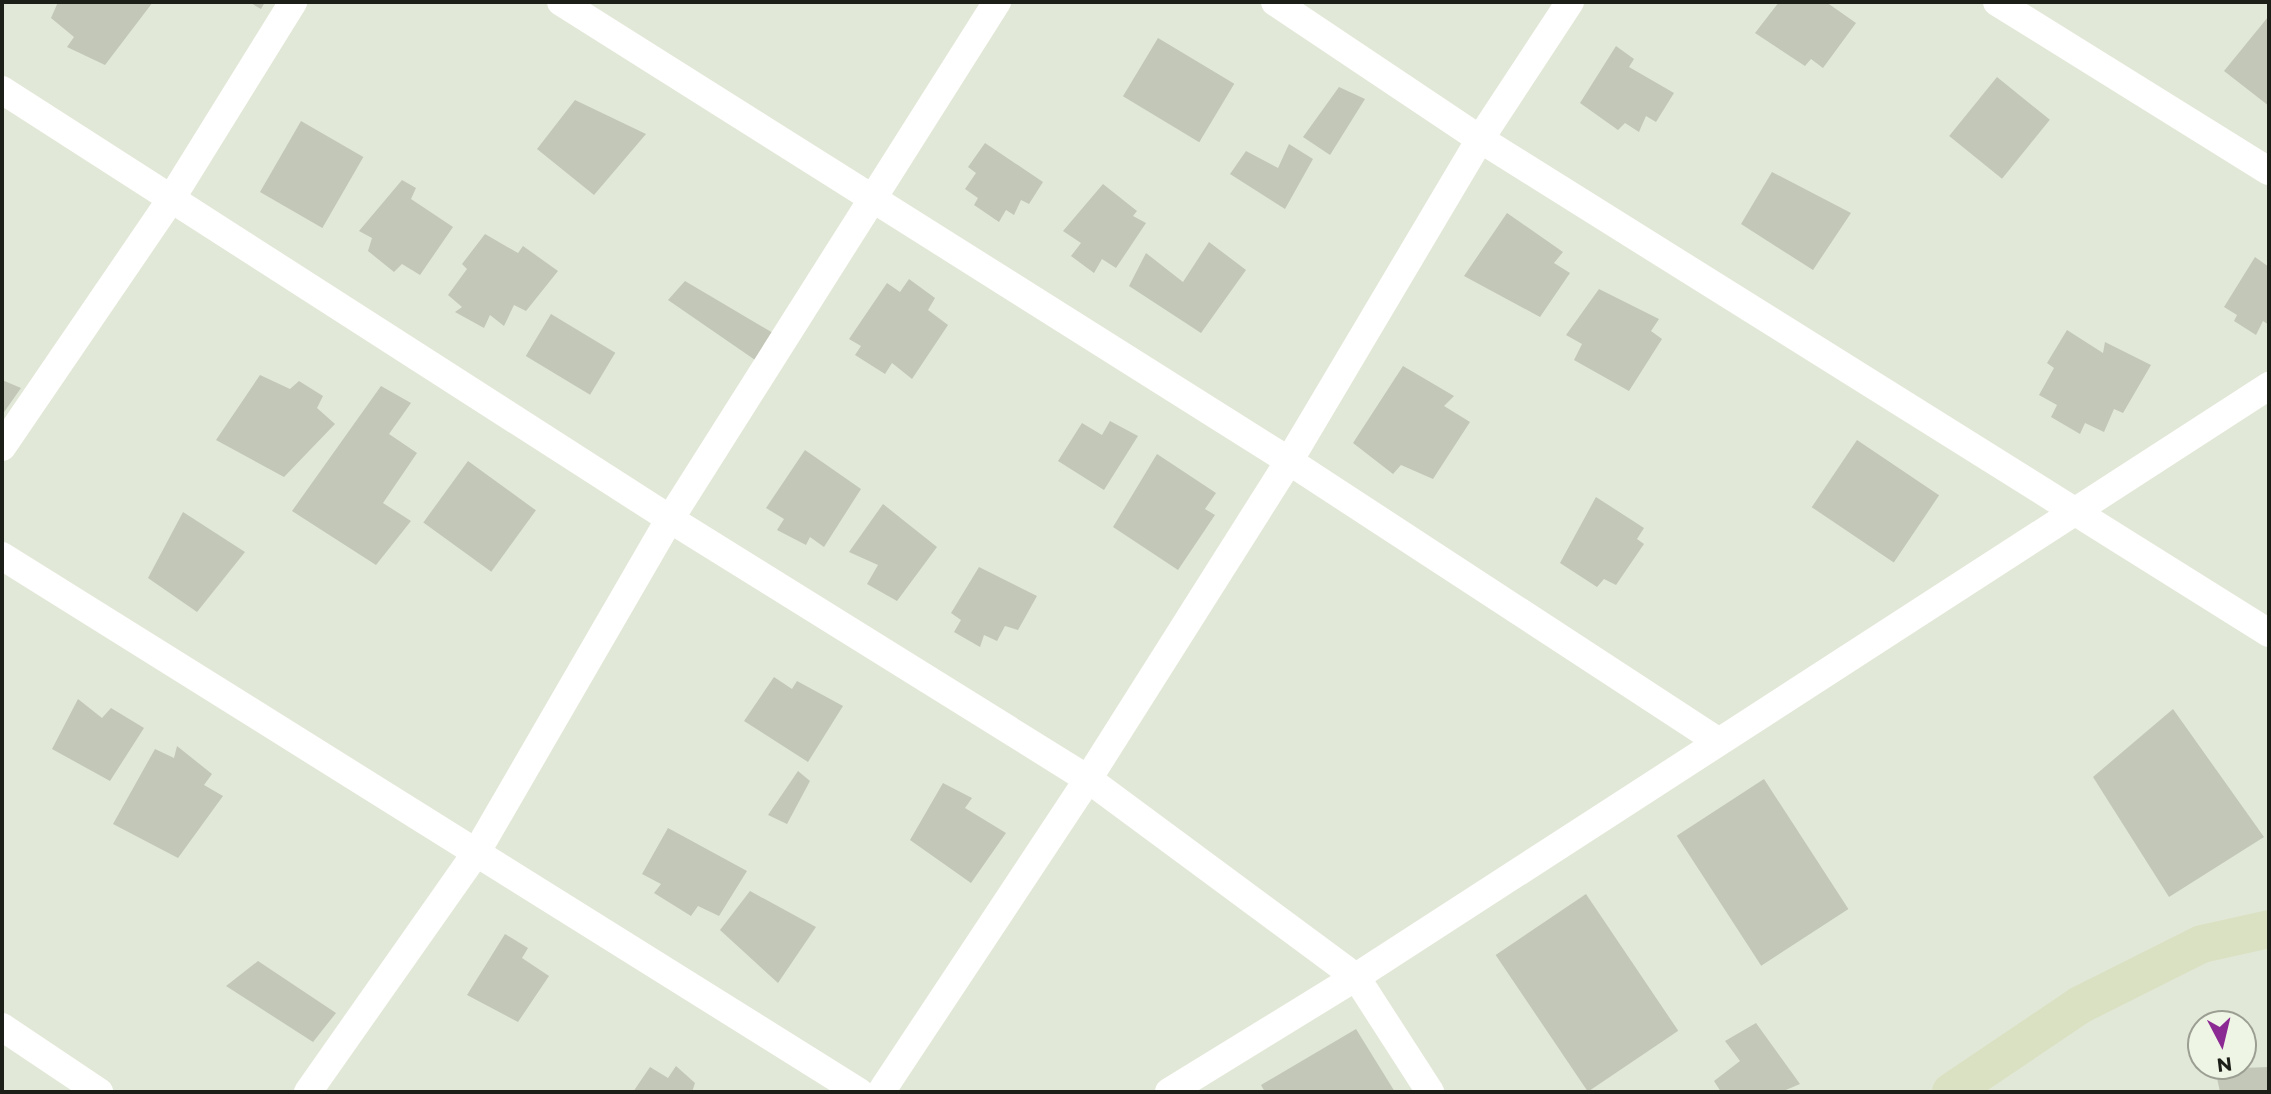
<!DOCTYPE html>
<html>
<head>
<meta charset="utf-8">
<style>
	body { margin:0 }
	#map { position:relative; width:2271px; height:1094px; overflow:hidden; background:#e2e8d7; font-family:Montserrat,sans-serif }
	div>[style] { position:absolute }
	.building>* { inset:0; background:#c2c7b7; transform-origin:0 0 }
	.minor>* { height:28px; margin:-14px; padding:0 14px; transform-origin:14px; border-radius:14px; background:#fff }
	.secondary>* { height:38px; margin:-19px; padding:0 19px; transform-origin:19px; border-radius:19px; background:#dae1c3 }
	span { translate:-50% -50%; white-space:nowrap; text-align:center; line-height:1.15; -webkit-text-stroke:5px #eff5e5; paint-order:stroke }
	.frame { position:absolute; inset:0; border:4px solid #1c1e18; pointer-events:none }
	.north { position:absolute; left:2187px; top:1010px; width:70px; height:70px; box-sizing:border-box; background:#eff5e5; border:2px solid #9b9f93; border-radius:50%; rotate:173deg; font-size:19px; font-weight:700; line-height:28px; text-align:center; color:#1c1e18 }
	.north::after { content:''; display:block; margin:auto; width:24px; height:32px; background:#8b2a92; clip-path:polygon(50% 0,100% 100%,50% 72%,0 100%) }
</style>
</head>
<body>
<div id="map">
	<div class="building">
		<div style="clip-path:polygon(58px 2px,153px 2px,105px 65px,67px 47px,74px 37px,51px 18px)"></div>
		<div style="clip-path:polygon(249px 2px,265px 2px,261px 9px)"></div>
		<div style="clip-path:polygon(1779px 2px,1826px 2px,1856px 23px,1823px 68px,1811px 59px,1805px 66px,1755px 33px)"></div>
		<div style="clip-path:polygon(2268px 17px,2269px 18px,2269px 106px,2224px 71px)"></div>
		<div style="left:1158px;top:38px;width:89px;height:68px;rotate:31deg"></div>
		<div style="clip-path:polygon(1616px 46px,1634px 59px,1629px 67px,1674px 93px,1656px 122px,1646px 116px,1639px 132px,1625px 123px,1618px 130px,1580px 103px)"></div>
		<div style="left:1997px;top:77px;width:68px;height:76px;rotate:39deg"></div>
		<div style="clip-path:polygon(1339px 87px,1365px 99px,1330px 155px,1303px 137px)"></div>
		<div style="clip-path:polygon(575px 100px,646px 134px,594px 195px,537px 149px)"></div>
		<div style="left:301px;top:121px;width:72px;height:82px;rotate:30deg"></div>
		<div style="clip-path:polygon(985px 143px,1043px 182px,1029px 204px,1021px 200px,1014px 215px,1006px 210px,999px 222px,974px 205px,978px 198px,965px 189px,976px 173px,968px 167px)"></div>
		<div style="clip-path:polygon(1289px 144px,1313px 159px,1285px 209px,1230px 174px,1246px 151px,1278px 168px)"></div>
		<div style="clip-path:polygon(1772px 172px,1851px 213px,1813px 270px,1741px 224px)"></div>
		<div style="clip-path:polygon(402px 180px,416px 188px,411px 199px,453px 227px,420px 275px,402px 264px,394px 272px,368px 251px,372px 238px,359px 231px)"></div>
		<div style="clip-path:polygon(1103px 184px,1137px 211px,1133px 216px,1146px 223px,1116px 268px,1102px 259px,1094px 273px,1071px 256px,1081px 243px,1063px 231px)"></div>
		<div style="clip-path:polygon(1507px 213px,1563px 252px,1554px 263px,1570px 273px,1540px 317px,1464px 276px)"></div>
		<div style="clip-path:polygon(485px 234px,518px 253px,523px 246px,558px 271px,526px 311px,514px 305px,504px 326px,490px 315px,484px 328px,455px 312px,462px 307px,448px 295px,467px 269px,462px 264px)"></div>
		<div style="clip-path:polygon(1209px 242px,1246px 270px,1201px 333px,1129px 286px,1146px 253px,1183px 282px)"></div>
		<div style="clip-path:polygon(2255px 257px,2269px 267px,2269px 325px,2263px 321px,2256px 335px,2234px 321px,2237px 315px,2224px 307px)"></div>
		<div style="clip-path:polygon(909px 279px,935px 298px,928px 310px,948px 325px,912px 379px,892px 363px,885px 374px,855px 355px,861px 346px,849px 339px,887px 283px,900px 292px)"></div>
		<div style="clip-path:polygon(685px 281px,773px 333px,758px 362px,668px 300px)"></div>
		<div style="clip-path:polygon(1599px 289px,1659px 319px,1651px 331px,1662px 339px,1629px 391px,1574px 360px,1582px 344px,1566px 335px)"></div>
		<div style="left:551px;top:314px;width:75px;height:49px;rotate:31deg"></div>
		<div style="clip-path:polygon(2067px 330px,2103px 353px,2105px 342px,2151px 365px,2123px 413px,2114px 409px,2104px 432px,2085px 423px,2080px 434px,2051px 417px,2057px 405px,2039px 395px,2054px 368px,2047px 363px)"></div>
		<div style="clip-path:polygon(1403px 366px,1454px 396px,1444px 406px,1470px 422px,1433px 479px,1401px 465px,1393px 474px,1353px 443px)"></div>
		<div style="clip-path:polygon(260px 375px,290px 389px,299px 381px,323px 396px,317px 408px,335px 424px,284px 477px,216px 440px)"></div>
		<div style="clip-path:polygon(2px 380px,21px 388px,2px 415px)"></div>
		<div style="clip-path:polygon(381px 386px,411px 403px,389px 434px,417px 453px,383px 503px,411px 521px,376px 565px,292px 511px)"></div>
		<div style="clip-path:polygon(1110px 421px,1138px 436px,1104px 490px,1058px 461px,1082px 423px,1102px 435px)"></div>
		<div style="left:1857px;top:440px;width:99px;height:81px;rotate:34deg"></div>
		<div style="clip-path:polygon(805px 450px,861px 489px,824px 547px,810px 537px,806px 545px,777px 530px,784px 519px,766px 508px)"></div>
		<div style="clip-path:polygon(1157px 454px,1216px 493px,1205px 509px,1215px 515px,1178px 570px,1113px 527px)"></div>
		<div style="left:468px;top:461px;width:84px;height:76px;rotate:36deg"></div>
		<div style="clip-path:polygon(1596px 497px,1644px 528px,1637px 539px,1644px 544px,1616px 585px,1604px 579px,1597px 587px,1560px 563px)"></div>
		<div style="clip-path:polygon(883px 504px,937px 547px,897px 601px,867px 584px,878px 565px,849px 552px)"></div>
		<div style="clip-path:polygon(183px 512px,245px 552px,197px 612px,148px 578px)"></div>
		<div style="clip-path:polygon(979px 567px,1037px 596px,1018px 630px,1005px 626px,997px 641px,984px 635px,980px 647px,954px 632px,961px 620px,951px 613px)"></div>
		<div style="clip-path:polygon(774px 677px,792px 689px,797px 681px,843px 706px,808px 762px,744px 721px)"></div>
		<div style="clip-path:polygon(78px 699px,102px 718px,111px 708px,144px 728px,110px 781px,52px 749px)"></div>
		<div style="clip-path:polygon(2173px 709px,2264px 837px,2169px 897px,2093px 777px)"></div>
		<div style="clip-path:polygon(177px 746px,212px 774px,204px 785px,223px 796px,178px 858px,113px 824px,155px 749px,174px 758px)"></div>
		<div style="clip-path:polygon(798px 771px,810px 781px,787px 824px,768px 815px)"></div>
		<div style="left:1764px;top:779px;width:155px;height:104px;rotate:57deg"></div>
		<div style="clip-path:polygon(943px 783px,972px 798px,965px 808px,1006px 833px,971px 883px,910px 840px)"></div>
		<div style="clip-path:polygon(668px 828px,747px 871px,719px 916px,698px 906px,691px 916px,654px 893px,661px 884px,642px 874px)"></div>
		<div style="clip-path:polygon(750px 891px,816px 927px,778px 983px,720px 930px)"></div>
		<div style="left:1586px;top:894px;width:165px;height:109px;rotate:56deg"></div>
		<div style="clip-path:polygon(505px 934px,528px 948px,522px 958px,549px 976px,518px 1022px,467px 995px)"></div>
		<div style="clip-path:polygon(258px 961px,336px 1013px,313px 1042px,226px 986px)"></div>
		<div style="clip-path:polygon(1756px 1023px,1800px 1084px,1781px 1092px,1721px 1092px,1714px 1081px,1740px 1061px,1725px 1041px)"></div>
		<div style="clip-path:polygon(1356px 1029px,1395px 1092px,1265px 1092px,1261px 1085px)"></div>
		<div style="clip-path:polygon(676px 1066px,695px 1083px,692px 1092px,633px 1092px,650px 1067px,668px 1078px)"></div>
		<div style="clip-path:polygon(2269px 1067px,2269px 1092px,2220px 1092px,2215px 1069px)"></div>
	</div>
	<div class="minor">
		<div style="left:561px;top:2px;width:861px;rotate:32.23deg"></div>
		<div style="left:1289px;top:461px;width:510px;rotate:33.16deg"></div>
		<div style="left:1275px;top:2px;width:247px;rotate:33.8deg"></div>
		<div style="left:1480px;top:139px;width:931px;rotate:32.05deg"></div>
		<div style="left:1997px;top:2px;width:320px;rotate:31.9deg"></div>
		<div style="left:2px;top:90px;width:794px;rotate:32.71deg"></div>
		<div style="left:670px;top:519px;width:492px;rotate:31.9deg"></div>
		<div style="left:1088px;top:779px;width:333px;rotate:36.5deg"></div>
		<div style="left:1356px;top:977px;width:137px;rotate:57.2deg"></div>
		<div style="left:2px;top:447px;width:300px;rotate:-55.7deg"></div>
		<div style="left:171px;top:199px;width:232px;rotate:-58.2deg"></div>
		<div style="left:2px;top:556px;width:1011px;rotate:32.02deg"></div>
		<div style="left:2px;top:1027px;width:117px;rotate:33.8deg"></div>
		<div style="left:308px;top:1092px;width:292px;rotate:-54.9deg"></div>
		<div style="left:476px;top:853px;width:386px;rotate:-59.9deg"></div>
		<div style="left:670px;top:519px;width:612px;rotate:-57.69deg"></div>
		<div style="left:881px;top:1092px;width:375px;rotate:-56.5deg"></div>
		<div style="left:1088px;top:779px;width:376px;rotate:-57.7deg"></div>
		<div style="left:1289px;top:461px;width:374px;rotate:-59.3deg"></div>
		<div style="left:1480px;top:139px;width:164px;rotate:-56.7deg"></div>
		<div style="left:1169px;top:1092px;width:220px;rotate:-31.6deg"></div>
		<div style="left:1356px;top:977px;width:1088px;rotate:-32.92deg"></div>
	</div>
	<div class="secondary">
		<div style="left:1951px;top:1092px;width:156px;rotate:-34deg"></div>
		<div style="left:2080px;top:1005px;width:136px;rotate:-26.6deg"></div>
		<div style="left:2202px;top:944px;width:69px;rotate:-12.6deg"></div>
	</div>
	<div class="frame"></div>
	<div class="north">N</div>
</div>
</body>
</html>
